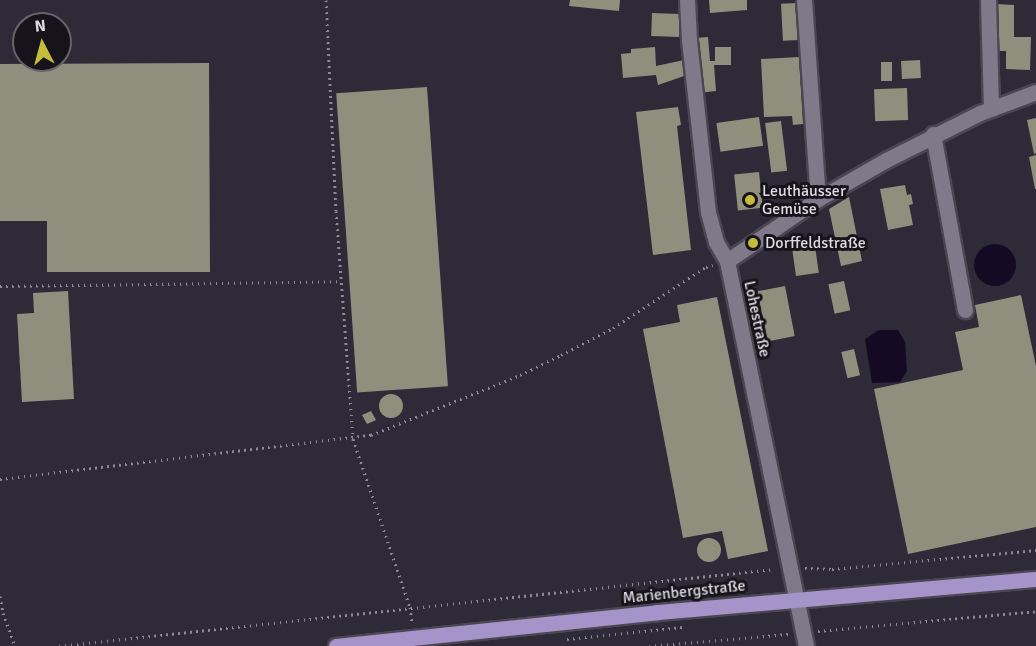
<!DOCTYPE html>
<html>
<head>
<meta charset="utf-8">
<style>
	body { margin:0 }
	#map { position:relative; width:1036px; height:646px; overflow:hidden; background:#2e2a38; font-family:Signika,sans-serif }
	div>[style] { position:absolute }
	.water>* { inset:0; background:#150a24 }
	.round { border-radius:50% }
	.building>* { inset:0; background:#908f7e; transform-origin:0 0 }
	.path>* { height:3px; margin-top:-1.5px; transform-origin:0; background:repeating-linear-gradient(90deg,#8d8a95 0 1.5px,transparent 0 6px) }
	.roads { filter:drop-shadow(2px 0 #4a4652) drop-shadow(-2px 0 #4a4652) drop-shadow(0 2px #4a4652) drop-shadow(0 -2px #4a4652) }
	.minor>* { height:15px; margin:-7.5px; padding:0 7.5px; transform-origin:7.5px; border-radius:7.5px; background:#7f7a8a }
	.major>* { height:15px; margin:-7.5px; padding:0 7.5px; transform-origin:7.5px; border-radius:7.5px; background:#a693ca }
	.dots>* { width:16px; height:16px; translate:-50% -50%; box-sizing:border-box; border:3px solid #16141a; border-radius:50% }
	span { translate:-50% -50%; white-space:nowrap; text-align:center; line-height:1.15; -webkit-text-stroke:6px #16141a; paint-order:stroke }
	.poi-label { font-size:16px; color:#dddae3 }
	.left { translate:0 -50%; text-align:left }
	.street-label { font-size:16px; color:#dddae3 }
	.north { position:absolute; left:12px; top:12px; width:60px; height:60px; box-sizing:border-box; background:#16141a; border:2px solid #66636a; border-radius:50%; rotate:354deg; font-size:16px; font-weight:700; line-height:24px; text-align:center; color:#dddae3 }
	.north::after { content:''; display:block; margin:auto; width:21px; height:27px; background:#c6bc3c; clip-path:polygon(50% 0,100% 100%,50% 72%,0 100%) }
</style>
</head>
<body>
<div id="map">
	<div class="water">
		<div class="round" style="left:974px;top:244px;width:42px;height:42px"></div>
		<div style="clip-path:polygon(879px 330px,898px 330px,905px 342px,907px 371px,900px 382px,872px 383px,865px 339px)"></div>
	</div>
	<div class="building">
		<div style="clip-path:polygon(570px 0,620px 0,619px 11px,569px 6px)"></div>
		<div style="clip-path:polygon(709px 0,747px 0,747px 10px,710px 13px)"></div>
		<div style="left:797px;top:3px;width:37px;height:16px;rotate:87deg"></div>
		<div style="clip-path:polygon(996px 4px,1014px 5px,1014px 37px,1031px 37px,1030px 70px,1006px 69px,1006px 51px,995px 51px)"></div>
		<div style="left:652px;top:13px;width:28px;height:23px;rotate:2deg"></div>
		<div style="clip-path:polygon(708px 37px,710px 61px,715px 61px,715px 47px,731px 47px,731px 65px,714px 65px,716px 91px,699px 93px,695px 38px)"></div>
		<div style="clip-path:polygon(655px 47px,656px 66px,684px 60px,687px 75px,658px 85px,656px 75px,623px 78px,621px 54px,631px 53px,631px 49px)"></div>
		<div style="clip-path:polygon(799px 57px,803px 124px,793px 125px,792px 116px,764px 117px,761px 59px)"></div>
		<div style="left:920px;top:60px;width:18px;height:19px;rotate:87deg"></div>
		<div style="left:881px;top:62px;width:11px;height:19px"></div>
		<div style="clip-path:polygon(209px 63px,210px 272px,47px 272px,47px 221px,0 221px,0 64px)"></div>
		<div style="left:427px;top:87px;width:300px;height:91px;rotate:86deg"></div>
		<div style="left:907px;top:88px;width:32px;height:33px;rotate:88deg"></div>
		<div style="clip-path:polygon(678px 107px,681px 125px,677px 126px,691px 250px,653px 255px,636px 112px)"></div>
		<div style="left:759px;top:117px;width:29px;height:43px;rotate:82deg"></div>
		<div style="clip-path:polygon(1036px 118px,1036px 153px,1034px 154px,1027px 120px)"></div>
		<div style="left:781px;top:121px;width:50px;height:16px;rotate:83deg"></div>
		<div style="clip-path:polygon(1036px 155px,1036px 189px,1035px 189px,1029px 157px)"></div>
		<div style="left:759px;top:172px;width:36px;height:25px;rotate:84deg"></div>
		<div style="clip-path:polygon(905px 185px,907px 195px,911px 194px,913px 204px,909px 205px,913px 225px,888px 230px,880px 189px)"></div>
		<div style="clip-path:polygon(849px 197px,862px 261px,841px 266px,829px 209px)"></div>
		<div style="left:815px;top:246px;width:27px;height:23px;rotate:82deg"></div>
		<div style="left:844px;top:281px;width:30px;height:16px;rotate:78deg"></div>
		<div style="left:785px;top:286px;width:51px;height:28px;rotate:79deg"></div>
		<div style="clip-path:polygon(68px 291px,74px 399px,22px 402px,17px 314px,34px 313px,33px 293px)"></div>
		<div style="clip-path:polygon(1021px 295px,1036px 366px,1036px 527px,908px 554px,874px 389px,963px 370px,955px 332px,979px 327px,975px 305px)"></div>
		<div style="clip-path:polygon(717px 297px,768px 551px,728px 559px,722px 531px,683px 538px,643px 329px,680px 322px,677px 305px)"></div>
		<div style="left:854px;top:349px;width:27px;height:13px;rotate:77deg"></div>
		<div class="round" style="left:379px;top:394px;width:24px;height:24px"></div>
		<div style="clip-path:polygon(371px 411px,376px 420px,367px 424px,362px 415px)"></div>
		<div class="round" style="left:697px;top:538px;width:24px;height:24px"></div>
	</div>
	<div class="path">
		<div style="left:326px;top:0;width:211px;rotate:87.3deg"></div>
		<div style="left:336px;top:211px;width:229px;rotate:85.7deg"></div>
		<div style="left:353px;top:439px;width:177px;rotate:71.3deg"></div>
		<div style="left:410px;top:607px;width:17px;rotate:83deg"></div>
		<div style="left:0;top:286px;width:341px;rotate:-0.8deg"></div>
		<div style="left:0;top:479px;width:374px;rotate:-6.8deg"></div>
		<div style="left:371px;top:435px;width:161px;rotate:-21.9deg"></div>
		<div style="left:520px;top:375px;width:46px;rotate:-26deg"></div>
		<div style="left:561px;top:355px;width:59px;rotate:-27.4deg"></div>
		<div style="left:613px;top:328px;width:111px;rotate:-33.3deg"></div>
		<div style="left:706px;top:267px;width:7px;rotate:-16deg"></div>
		<div style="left:805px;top:568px;width:27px;rotate:2deg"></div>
		<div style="left:832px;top:569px;width:205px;rotate:-5.3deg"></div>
		<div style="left:0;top:596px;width:17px;rotate:80deg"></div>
		<div style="left:3px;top:613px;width:35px;rotate:70deg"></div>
		<div style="left:818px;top:631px;width:219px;rotate:-5.2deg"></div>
		<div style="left:567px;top:639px;width:117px;rotate:-5.9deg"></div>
		<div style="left:59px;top:646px;width:719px;rotate:-6.15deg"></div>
		<div style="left:649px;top:646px;width:140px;rotate:-4.9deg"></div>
	</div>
	<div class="roads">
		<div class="minor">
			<div style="left:687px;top:0;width:40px;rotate:87.1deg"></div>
			<div style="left:689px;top:40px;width:173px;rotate:83.7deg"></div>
			<div style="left:708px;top:212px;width:31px;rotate:75deg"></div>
			<div style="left:716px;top:242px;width:22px;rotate:60deg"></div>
			<div style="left:727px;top:261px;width:393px;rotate:78.4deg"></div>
			<div style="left:804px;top:0;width:199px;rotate:86deg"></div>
			<div style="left:988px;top:0;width:109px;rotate:88.4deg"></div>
			<div style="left:933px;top:134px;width:179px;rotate:79.7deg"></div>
			<div style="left:727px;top:261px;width:110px;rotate:-34.3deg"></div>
			<div style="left:818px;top:199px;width:78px;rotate:-29.8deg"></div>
			<div style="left:886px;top:160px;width:105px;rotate:-26.6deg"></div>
			<div style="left:980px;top:113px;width:60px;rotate:-20.6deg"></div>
		</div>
		<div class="major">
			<div style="left:336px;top:646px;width:323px;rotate:-6deg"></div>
			<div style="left:657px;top:612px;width:380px;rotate:-5deg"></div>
		</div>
	</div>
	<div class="dots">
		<div style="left:750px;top:200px;background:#c6bc3c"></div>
		<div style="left:753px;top:243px;background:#c6bc3c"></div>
	</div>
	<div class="poi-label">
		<span class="left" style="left:762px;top:200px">Leuthäusser<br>Gemüse</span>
		<span class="left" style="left:765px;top:243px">Dorffeldstraße</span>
	</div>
	<div class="street-label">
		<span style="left:757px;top:319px;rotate:78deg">Lohestraße</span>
		<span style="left:684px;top:592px;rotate:-6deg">Marienbergstraße</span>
	</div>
	<div class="north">N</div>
</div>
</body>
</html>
